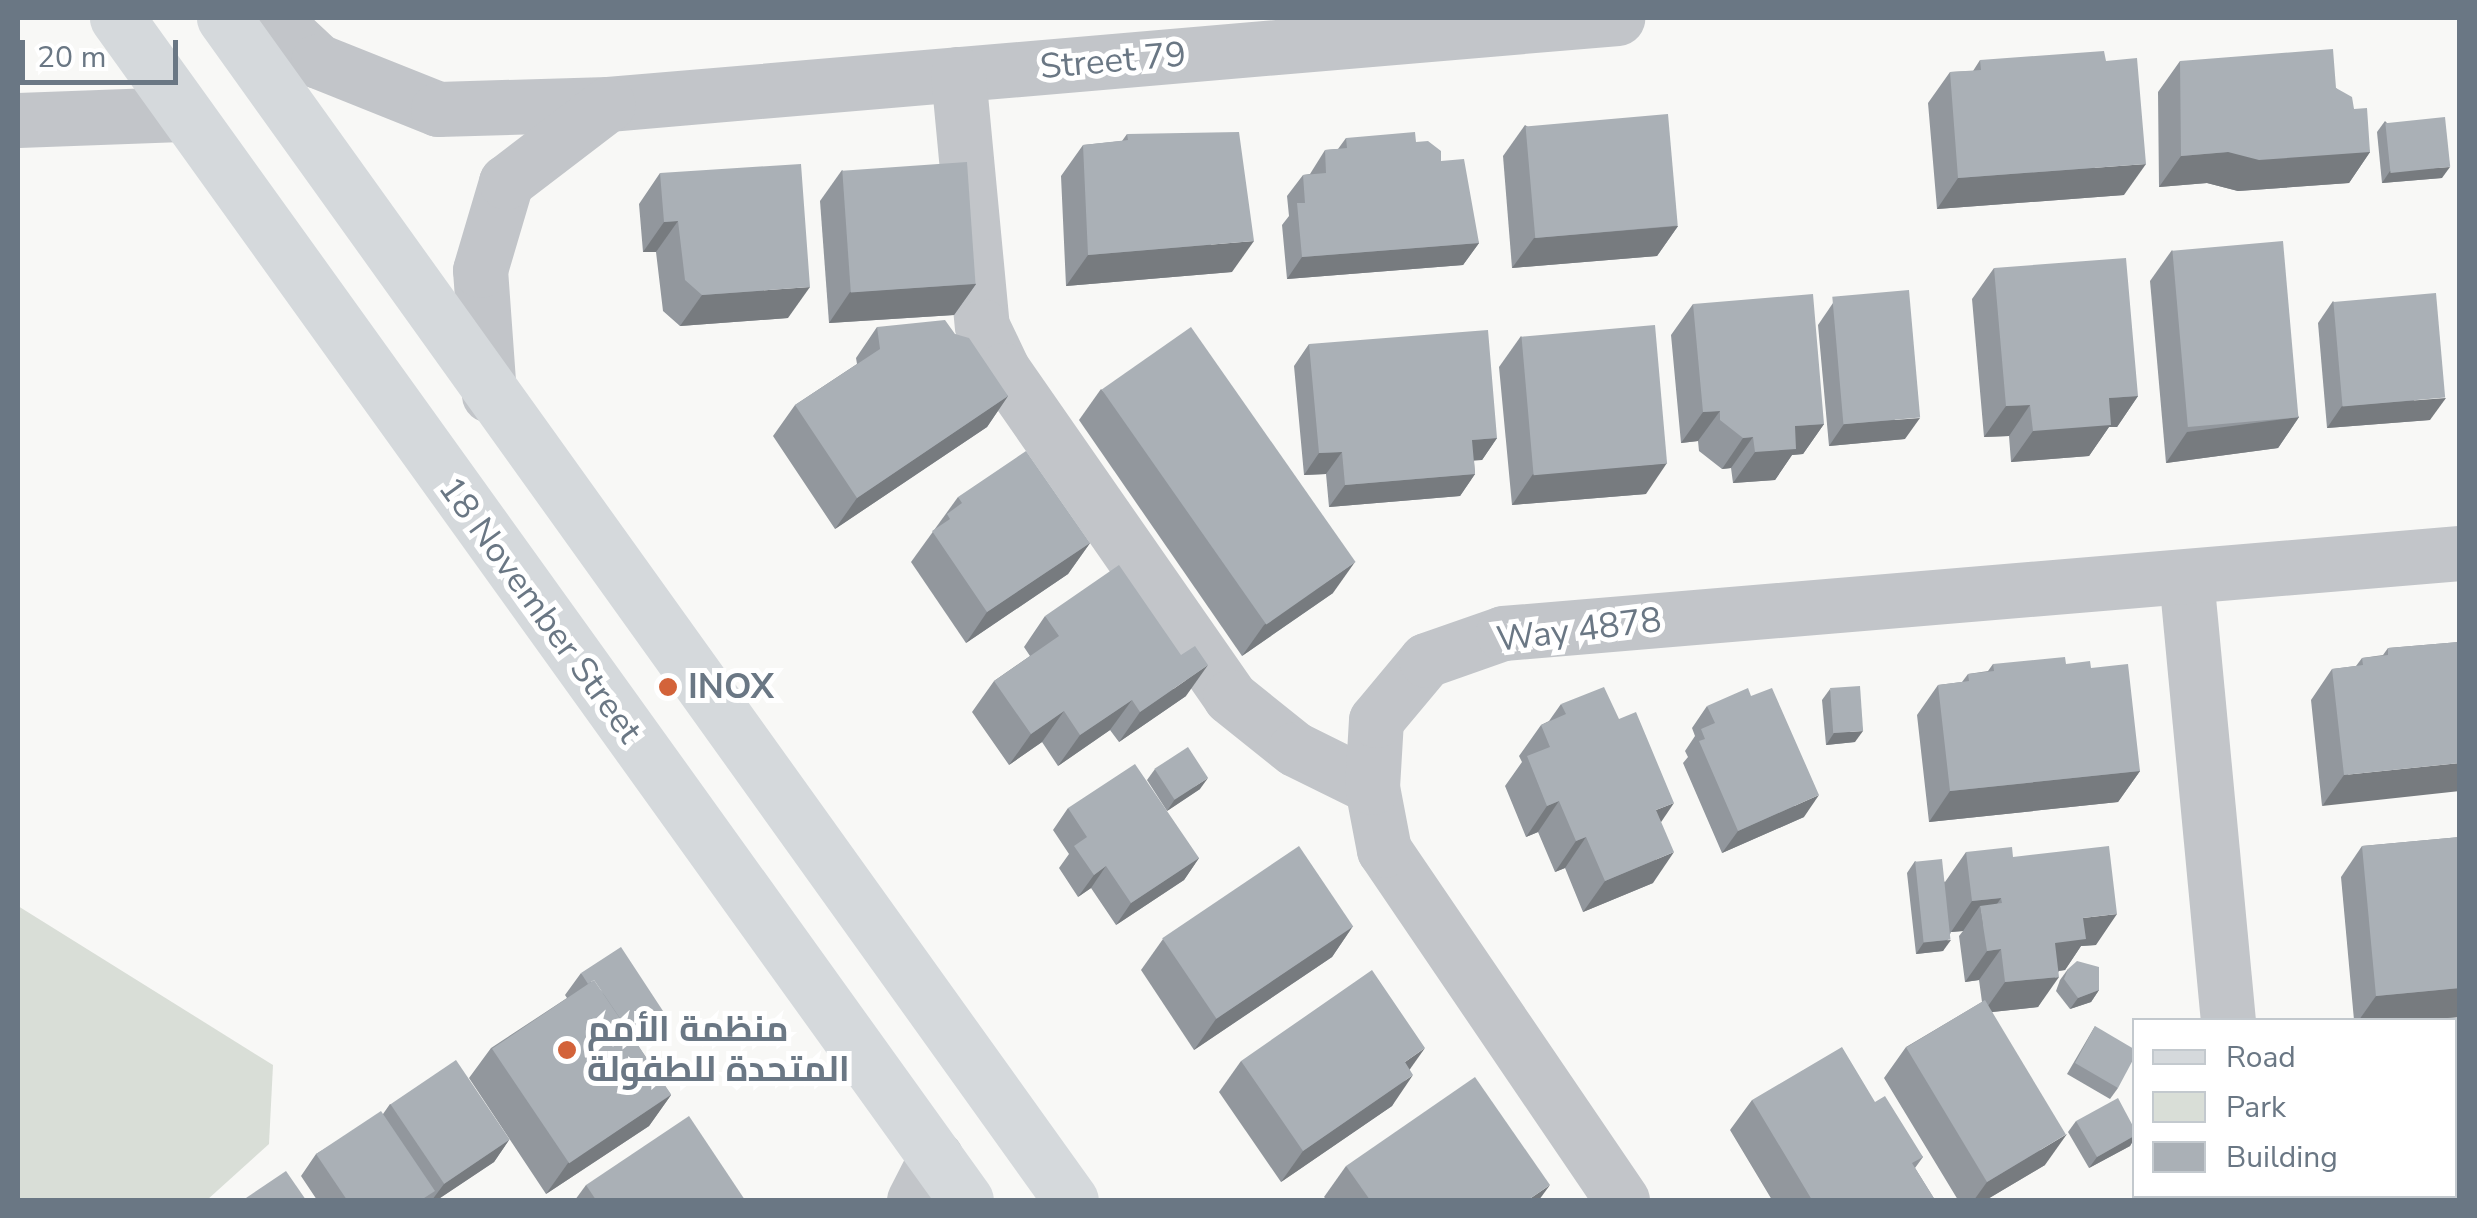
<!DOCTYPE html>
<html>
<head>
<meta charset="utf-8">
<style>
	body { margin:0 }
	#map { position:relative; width:2477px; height:1218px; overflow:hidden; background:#f8f8f6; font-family:"Nunito Sans",Cairo,sans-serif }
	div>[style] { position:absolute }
	.green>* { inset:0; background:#d9ded7 }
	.minor>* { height:55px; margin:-27.5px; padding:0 27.5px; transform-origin:27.5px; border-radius:27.5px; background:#c2c5c9 }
	.major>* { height:55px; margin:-27.5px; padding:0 27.5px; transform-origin:27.5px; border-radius:27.5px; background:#d5d9dc }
	.wall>* { inset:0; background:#92979d }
	.shaded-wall>* { inset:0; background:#777b7f; transform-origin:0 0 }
	.building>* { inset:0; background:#aab0b6; transform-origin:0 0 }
	.dots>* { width:28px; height:28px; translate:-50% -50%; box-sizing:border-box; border:5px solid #fff; border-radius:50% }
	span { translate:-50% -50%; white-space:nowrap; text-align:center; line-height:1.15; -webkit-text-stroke:10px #fff; paint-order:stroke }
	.street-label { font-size:35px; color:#6a7784 }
	.poi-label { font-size:35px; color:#6a7784; font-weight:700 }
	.left { translate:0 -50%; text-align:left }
	.frame { position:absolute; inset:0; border:20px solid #6a7784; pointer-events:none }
	.legend { position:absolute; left:2132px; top:1018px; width:325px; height:180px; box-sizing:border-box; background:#fff; border:2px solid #c3c9ce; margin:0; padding:12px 18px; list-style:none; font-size:30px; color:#6a7784 }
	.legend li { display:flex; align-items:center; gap:20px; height:50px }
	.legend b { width:50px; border:2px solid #c3c9ce }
	.scale { position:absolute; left:20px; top:40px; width:158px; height:45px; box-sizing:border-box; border:5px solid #6a7784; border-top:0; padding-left:12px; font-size:30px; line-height:35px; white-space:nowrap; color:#6a7784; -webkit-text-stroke:8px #fff; paint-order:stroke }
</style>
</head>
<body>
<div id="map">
	<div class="green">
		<div style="clip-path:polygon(18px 906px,273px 1065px,269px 1144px,207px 1200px,18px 1200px)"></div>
	</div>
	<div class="minor">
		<div style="left:272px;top:18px;width:63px;rotate:43.1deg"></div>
		<div style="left:318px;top:61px;width:129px;rotate:21.8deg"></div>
		<div style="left:438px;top:109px;width:170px;rotate:-1.7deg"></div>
		<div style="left:608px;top:104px;width:1013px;rotate:-4.87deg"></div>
		<div style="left:958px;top:74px;width:253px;rotate:84.6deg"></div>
		<div style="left:982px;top:326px;width:49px;rotate:64.5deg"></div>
		<div style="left:1003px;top:370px;width:398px;rotate:55.2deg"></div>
		<div style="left:1230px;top:697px;width:83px;rotate:38.7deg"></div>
		<div style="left:1295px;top:749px;width:86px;rotate:26.3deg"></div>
		<div style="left:18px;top:120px;width:163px;rotate:-2.1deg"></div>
		<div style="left:489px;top:395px;width:125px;rotate:-94.1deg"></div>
		<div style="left:480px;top:270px;width:92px;rotate:-73.5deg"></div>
		<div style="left:506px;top:182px;width:128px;rotate:-37.4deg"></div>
		<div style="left:2186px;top:577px;width:445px;rotate:84.6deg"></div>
		<div style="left:914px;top:1200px;width:48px;rotate:-62.9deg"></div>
		<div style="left:1622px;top:1200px;width:423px;rotate:-124.2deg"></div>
		<div style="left:1384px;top:850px;width:64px;rotate:-100.8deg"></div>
		<div style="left:1372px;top:787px;width:67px;rotate:-86.6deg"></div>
		<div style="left:1376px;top:720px;width:78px;rotate:-50.2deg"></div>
		<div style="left:1426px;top:660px;width:82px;rotate:-19.3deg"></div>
		<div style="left:1503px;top:633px;width:960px;rotate:-4.78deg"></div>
		<div style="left:2190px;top:1200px;width:6px;rotate:-39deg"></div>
	</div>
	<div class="major">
		<div style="left:117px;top:18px;width:1455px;rotate:54.31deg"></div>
		<div style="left:224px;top:18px;width:1454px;rotate:54.38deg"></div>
	</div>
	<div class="wall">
		<div style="clip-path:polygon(1980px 60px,2124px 195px,1937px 209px,1928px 103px,1950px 72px,1973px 71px)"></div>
		<div style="clip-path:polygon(2180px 61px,2336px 88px,2354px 109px,2370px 152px,2349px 183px,2238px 191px,2207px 183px,2159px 187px,2158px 92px)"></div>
		<div style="clip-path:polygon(2385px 121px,2442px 178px,2382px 183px,2377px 132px)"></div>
		<div style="clip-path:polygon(1525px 125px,1678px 226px,1657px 256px,1512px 268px,1503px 156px)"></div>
		<div style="clip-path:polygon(1127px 134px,1232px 272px,1066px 286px,1061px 176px,1083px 145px,1122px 141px)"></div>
		<div style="clip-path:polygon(1346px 138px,1416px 142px,1441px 161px,1479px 243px,1463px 265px,1287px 279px,1282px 225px,1289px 216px,1287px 196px,1303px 175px,1310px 174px,1325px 150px,1338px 149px)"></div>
		<div style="clip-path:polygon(842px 170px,976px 284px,954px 315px,829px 323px,820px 201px)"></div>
		<div style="clip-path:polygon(660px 173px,788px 318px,680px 326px,663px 311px,656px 252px,643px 252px,639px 204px)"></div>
		<div style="clip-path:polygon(2172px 250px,2299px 417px,2278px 448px,2166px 463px,2150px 281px)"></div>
		<div style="clip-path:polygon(1994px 268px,2138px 396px,2117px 427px,2109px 427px,2089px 456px,2011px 462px,2009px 436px,1984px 437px,1972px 299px)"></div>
		<div style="clip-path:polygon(2333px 301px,2430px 420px,2327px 428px,2318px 323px)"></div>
		<div style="clip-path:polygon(1833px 303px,1905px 439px,1829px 446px,1818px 325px)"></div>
		<div style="clip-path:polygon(1693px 304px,1824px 424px,1803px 454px,1792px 455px,1775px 480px,1733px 483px,1731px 468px,1722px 469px,1699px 451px,1698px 441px,1681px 443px,1671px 335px)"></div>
		<div style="clip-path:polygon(877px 327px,955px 334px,1008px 396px,987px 427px,835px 529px,773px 436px,795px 405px,857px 364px,856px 358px)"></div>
		<div style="clip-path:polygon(1521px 336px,1646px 494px,1512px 505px,1499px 367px)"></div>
		<div style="clip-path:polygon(1309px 344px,1497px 438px,1482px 460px,1474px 460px,1475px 474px,1460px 496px,1329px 507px,1326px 474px,1304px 475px,1294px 366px)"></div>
		<div style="clip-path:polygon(1101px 389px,1333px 593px,1242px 656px,1079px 420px)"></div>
		<div style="clip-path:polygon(958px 497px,1090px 543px,1068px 574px,966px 643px,911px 562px)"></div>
		<div style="clip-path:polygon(1045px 616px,1186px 696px,1119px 742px,1110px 730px,1058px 766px,1042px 742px,1009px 765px,972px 712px,994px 681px,1030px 656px,1024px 647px)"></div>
		<div style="clip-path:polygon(2459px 642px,2322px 806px,2311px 700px,2332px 669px,2356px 666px,2362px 658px,2383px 655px,2388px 648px)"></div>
		<div style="clip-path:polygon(1993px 664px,2066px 664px,2091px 668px,2140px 771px,2118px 802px,1929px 822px,1917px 715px,1938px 685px,1962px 682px,1968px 674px,1988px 671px)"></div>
		<div style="clip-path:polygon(1830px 689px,1855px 742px,1826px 745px,1822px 700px)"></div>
		<div style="clip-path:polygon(1561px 704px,1661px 822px,1653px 883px,1583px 912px,1565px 868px,1555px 872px,1538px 832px,1526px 837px,1505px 786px,1522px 762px,1519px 756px,1541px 725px,1549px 721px)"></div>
		<div style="clip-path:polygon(1707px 706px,1804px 817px,1722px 853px,1683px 763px,1688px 757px,1685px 751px,1695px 736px,1692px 728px)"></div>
		<div style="clip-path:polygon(1155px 769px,1200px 789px,1167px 811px,1147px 780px)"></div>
		<div style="clip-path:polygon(1068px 808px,1199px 858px,1184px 880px,1116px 925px,1091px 888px,1078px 897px,1059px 868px,1069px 854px,1053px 830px)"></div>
		<div style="clip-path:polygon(2460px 837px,2460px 1017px,2421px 1020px,2354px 1020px,2341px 877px,2362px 846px)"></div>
		<div style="clip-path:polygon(1966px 852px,2013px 857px,2096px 945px,2081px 946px,2065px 970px,2059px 971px,2038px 1007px,1992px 1012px,2045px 1165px,1986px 1200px,1958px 1200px,1884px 1078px,1906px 1047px,1982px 1002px,1979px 980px,1965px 982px,1959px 936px,1963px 931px,1951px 932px,1943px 951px,1916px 954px,1907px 873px,1915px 861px,1945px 882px)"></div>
		<div style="clip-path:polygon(1353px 926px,1332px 957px,1194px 1050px,1141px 970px,1163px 939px)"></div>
		<div style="clip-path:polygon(2068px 969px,2099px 990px,2091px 1002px,2070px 1009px,2056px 991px,2060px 980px)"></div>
		<div style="clip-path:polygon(581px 973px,648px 1033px,635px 1041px,671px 1095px,649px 1126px,546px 1194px,469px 1078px,491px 1048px,567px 998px,565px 995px)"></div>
		<div style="clip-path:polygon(2095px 1026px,2118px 1088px,2110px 1099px,2067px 1074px)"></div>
		<div style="clip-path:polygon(1241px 1061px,1410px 1070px,1392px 1106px,1281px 1182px,1219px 1092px)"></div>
		<div style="clip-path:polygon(1752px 1100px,1875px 1102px,1923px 1157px,1915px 1168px,1935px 1200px,1772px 1200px,1730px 1130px)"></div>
		<div style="clip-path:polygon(390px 1104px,509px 1140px,494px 1162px,437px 1200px,317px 1200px,301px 1176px,316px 1154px,383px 1114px)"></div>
		<div style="clip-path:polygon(2076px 1121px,2134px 1128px,2134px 1139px,2130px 1146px,2089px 1168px,2068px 1132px)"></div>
		<div style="clip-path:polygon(1346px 1166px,1539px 1200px,1327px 1200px,1324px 1197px)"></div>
		<div style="clip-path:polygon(586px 1185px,745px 1200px,575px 1200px)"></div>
	</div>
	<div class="shaded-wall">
		<div style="clip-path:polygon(2228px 152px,2370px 152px,2349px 183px,2238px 191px,2207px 183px,2159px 187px,2181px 156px)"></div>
		<div style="clip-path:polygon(2146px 164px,2124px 195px,1937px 209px,1958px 178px)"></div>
		<div style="clip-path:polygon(2450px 167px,2442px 178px,2382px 183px,2390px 171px)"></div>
		<div style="clip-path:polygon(678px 221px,656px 252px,643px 252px,664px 222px)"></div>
		<div style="clip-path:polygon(1678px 226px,1657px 256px,1512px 268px,1534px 238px)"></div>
		<div style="clip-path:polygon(1254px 241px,1232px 272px,1066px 286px,1088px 255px)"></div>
		<div style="clip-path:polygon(1479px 243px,1463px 265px,1287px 279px,1302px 257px)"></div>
		<div style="clip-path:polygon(976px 284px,954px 315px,829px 323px,850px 292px)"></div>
		<div style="clip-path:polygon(810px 287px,788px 318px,680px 326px,702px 295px)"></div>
		<div style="clip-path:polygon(1008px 396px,987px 427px,835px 529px,857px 498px)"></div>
		<div style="clip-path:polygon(2138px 396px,2117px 427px,2109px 427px,2089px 456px,2011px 462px,2033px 431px,2109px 398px)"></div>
		<div style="clip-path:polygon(2446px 398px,2430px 420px,2327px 428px,2342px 406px)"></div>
		<div style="clip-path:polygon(2030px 405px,2009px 436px,1984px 437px,2006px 406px)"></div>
		<div style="clip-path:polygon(1720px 411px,1698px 441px,1681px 443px,1703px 412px)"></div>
		<div style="clip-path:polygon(2299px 417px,2278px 448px,2166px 463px,2187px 432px)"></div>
		<div style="clip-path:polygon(1920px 418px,1905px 439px,1829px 446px,1844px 424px)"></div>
		<div style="clip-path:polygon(1824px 424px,1803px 454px,1792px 455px,1775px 480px,1733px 483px,1755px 452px,1795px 426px)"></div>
		<div style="clip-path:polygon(1753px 437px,1731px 468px,1722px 469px,1743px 438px)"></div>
		<div style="clip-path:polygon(1497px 438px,1482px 460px,1457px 462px,1472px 440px)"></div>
		<div style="clip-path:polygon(1342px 452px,1326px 474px,1304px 475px,1319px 453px)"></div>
		<div style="clip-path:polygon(1667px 463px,1646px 494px,1512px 505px,1533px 474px)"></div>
		<div style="clip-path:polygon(1475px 474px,1460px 496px,1329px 507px,1345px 485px)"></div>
		<div style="clip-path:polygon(1090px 543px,1068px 574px,966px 643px,987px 612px)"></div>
		<div style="clip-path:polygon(1355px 562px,1333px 593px,1242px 656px,1264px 625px)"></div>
		<div style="clip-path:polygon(1208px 665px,1186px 696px,1119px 742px,1140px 712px)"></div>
		<div style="clip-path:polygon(1132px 700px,1110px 730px,1058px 766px,1080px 735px)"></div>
		<div style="clip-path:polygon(1064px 711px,1042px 742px,1009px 765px,1031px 734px)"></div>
		<div style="clip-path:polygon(1863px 731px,1855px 742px,1826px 745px,1834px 733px)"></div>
		<div style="clip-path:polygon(2460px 763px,2460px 791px,2322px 806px,2344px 775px)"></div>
		<div style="clip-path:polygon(2140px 771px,2118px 802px,1929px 822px,1950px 791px)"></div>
		<div style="clip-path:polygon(1208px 778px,1200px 789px,1167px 811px,1175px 799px)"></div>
		<div style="clip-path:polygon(1819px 795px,1804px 817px,1722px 853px,1738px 831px)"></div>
		<div style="clip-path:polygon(1559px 801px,1538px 832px,1526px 837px,1547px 806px)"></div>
		<div style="clip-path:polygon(1674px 803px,1653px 834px,1656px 810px)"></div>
		<div style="clip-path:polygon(1586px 837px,1565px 868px,1555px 872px,1576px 841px)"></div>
		<div style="clip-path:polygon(1674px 852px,1653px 883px,1583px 912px,1605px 881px)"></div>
		<div style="clip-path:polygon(1199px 858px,1184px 880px,1116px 925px,1131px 903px)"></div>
		<div style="clip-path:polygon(1106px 866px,1091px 888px,1078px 897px,1094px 875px)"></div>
		<div style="clip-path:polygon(2001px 898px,1983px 925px,1980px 906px,1963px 931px,1951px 932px,1972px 901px)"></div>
		<div style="clip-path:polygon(2117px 914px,2096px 945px,2081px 946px,2065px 970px,2034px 974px,2055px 943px,2083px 918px)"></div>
		<div style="clip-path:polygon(1353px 926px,1332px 957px,1194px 1050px,1216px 1019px)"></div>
		<div style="clip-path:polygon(1951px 940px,1943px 951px,1916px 954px,1924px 942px)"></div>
		<div style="clip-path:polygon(2001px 949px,1979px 980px,1965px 982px,1987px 951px)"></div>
		<div style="clip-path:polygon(2059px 977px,2038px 1007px,1983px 1013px,2005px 982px)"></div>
		<div style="clip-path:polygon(2460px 988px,2460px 1017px,2421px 1020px,2359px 1020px,2376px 996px)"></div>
		<div style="clip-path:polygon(2099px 990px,2091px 1002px,2070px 1009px,2078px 998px)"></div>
		<div style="clip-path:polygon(663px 1011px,648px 1033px,608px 1059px,624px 1037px)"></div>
		<div style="clip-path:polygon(1425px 1048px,1403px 1079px,1405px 1062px)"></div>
		<div style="clip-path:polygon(1413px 1075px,1392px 1106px,1281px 1182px,1303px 1151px)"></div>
		<div style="clip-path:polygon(671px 1095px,649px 1126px,546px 1194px,568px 1163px)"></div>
		<div style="clip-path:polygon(2067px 1134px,2045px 1165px,1986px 1200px,1974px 1200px,1987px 1182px)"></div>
		<div style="clip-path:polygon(2134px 1136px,2134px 1139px,2130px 1146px,2089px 1168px,2097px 1157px)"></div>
		<div style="clip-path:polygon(509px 1140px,494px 1162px,437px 1200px,432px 1200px,444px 1184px)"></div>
		<div style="left:2454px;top:1150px;width:6px;height:29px"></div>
		<div style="clip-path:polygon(1550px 1185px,1539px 1200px,1528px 1200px)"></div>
	</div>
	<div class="building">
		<div style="clip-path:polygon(2333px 49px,2336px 88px,2352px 97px,2354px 109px,2367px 108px,2370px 152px,2259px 160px,2228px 152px,2181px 156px,2180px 61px)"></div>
		<div style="clip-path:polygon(2104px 51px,2106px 61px,2137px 58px,2146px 164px,1958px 178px,1950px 72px,1981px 70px,1980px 60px)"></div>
		<div style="left:1668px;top:114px;width:112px;height:143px;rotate:85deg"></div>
		<div style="left:2445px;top:117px;width:50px;height:60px;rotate:84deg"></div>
		<div style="clip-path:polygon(1239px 132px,1254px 241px,1088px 255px,1083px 145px,1128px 140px,1127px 134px)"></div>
		<div style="clip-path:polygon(1415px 132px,1416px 142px,1428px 141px,1441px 151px,1441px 161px,1464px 159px,1479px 243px,1302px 257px,1297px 203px,1305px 203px,1303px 175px,1326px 173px,1325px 150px,1347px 148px,1346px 138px)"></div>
		<div style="left:967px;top:162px;width:122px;height:125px;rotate:86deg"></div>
		<div style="clip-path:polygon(801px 164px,810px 287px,702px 295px,685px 280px,678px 221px,664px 222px,660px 173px)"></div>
		<div style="left:2283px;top:241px;width:177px;height:111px;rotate:85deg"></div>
		<div style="clip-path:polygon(2126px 258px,2138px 396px,2109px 398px,2111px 425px,2033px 431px,2030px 405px,2006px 406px,1994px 268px)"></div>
		<div style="left:1909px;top:290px;width:128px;height:77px;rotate:85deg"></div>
		<div style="left:2436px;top:293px;width:105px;height:103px;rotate:85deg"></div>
		<div style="clip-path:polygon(1813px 294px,1824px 424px,1795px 426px,1796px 449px,1755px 452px,1753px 437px,1743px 438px,1720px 420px,1720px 411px,1703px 412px,1693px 304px)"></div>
		<div style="clip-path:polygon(945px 320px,955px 334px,969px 338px,1008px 396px,857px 498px,795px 405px,880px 349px,877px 327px)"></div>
		<div style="left:1655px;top:325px;width:139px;height:134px;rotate:85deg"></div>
		<div style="left:1191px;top:327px;width:287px;height:109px;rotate:55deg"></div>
		<div style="clip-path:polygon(1488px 330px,1497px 438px,1472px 440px,1475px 474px,1345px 485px,1342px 452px,1319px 453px,1309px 344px)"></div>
		<div style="clip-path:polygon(1026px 451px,1090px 543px,987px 612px,932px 531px,950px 519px,947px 514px,962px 503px,958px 497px)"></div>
		<div style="clip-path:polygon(1119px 565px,1181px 655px,1195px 646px,1208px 665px,1140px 712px,1132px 700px,1080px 735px,1064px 711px,1031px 734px,994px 681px,1059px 636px,1045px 616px)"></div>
		<div style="clip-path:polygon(2459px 642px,2460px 763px,2344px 775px,2332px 669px,2363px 665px,2362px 658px,2388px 655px,2388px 648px)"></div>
		<div style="clip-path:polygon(2065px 657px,2066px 664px,2090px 661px,2091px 668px,2128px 664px,2140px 771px,1950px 791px,1938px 685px,1969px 681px,1968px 674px,1994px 671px,1993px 664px)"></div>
		<div style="left:1860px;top:686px;width:45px;height:30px;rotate:86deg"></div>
		<div style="clip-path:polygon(1604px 687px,1619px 719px,1636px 712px,1674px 803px,1656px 810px,1674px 852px,1605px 881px,1586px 837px,1576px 841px,1559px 801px,1547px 806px,1527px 756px,1550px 747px,1541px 725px,1566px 714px,1561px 704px)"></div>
		<div style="clip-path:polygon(1748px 688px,1751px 696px,1772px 688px,1819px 795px,1738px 831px,1699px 741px,1705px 739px,1701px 729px,1715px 723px,1707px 706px)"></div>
		<div style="left:1188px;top:747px;width:37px;height:40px;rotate:57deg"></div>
		<div style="clip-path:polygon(1135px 764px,1199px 858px,1131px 903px,1106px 866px,1094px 875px,1074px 846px,1087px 837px,1068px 808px)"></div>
		<div style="clip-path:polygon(2460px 837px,2460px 988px,2376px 996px,2362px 846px)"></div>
		<div style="left:1299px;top:846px;width:97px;height:165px;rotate:56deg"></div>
		<div style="clip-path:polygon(2109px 846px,2117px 914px,2083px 918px,2086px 939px,2055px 943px,2059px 977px,2005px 982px,2001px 949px,1987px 951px,1980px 906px,2002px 903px,2001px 898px,1972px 901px,1966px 852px,2012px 847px,2013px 857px)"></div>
		<div style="left:1942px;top:859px;width:81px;height:27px;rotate:84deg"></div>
		<div style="clip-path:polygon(621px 947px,663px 1011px,630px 1033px,594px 980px,588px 984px,581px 973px)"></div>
		<div style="clip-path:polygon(2077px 961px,2099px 967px,2099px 990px,2078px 998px,2064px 979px,2068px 969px)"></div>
		<div style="clip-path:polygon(1372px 970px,1425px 1048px,1405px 1062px,1413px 1075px,1303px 1151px,1241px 1061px)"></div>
		<div style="left:594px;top:980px;width:138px;height:123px;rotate:56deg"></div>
		<div style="left:1985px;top:1000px;width:157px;height:92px;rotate:59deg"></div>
		<div style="left:2460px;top:1023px;width:127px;height:6px;rotate:90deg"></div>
		<div style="clip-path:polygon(2095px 1026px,2134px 1049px,2134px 1058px,2118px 1088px,2075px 1063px)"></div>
		<div style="clip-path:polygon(1842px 1047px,1875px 1102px,1885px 1096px,1923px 1157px,1912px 1163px,1935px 1200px,1812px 1200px,1752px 1100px)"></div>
		<div style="left:456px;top:1060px;width:96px;height:79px;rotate:56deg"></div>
		<div style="clip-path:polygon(1475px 1077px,1550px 1185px,1528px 1200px,1370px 1200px,1346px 1166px)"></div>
		<div style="clip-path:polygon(2118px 1098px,2134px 1128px,2134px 1136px,2097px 1157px,2076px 1121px)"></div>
		<div style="clip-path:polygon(381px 1111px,435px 1191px,421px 1200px,347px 1200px,316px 1154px)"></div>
		<div style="clip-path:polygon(689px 1116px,745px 1200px,596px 1200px,586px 1185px)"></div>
		<div style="clip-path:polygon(286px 1171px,306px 1200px,243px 1200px)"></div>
	</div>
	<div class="dots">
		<div style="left:668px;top:687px;background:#d3633a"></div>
		<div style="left:567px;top:1050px;background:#d3633a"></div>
	</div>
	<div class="street-label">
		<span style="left:1113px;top:61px;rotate:-5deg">Street 79</span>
		<span style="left:540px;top:610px;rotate:54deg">18 November Street</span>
		<span style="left:1579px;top:630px;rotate:-7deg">Way 4878</span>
	</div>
	<div class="poi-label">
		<span class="left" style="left:688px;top:687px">INOX</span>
		<span class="left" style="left:587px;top:1050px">منظمة الأمم<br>المتحدة للطفولة</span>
	</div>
	<div class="frame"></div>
	<ul class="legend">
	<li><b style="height:12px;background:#d5d9dc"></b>Road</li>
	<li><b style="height:28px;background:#d9ded7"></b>Park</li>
	<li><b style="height:28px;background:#aab0b6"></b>Building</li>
	</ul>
	<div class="scale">20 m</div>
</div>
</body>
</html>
